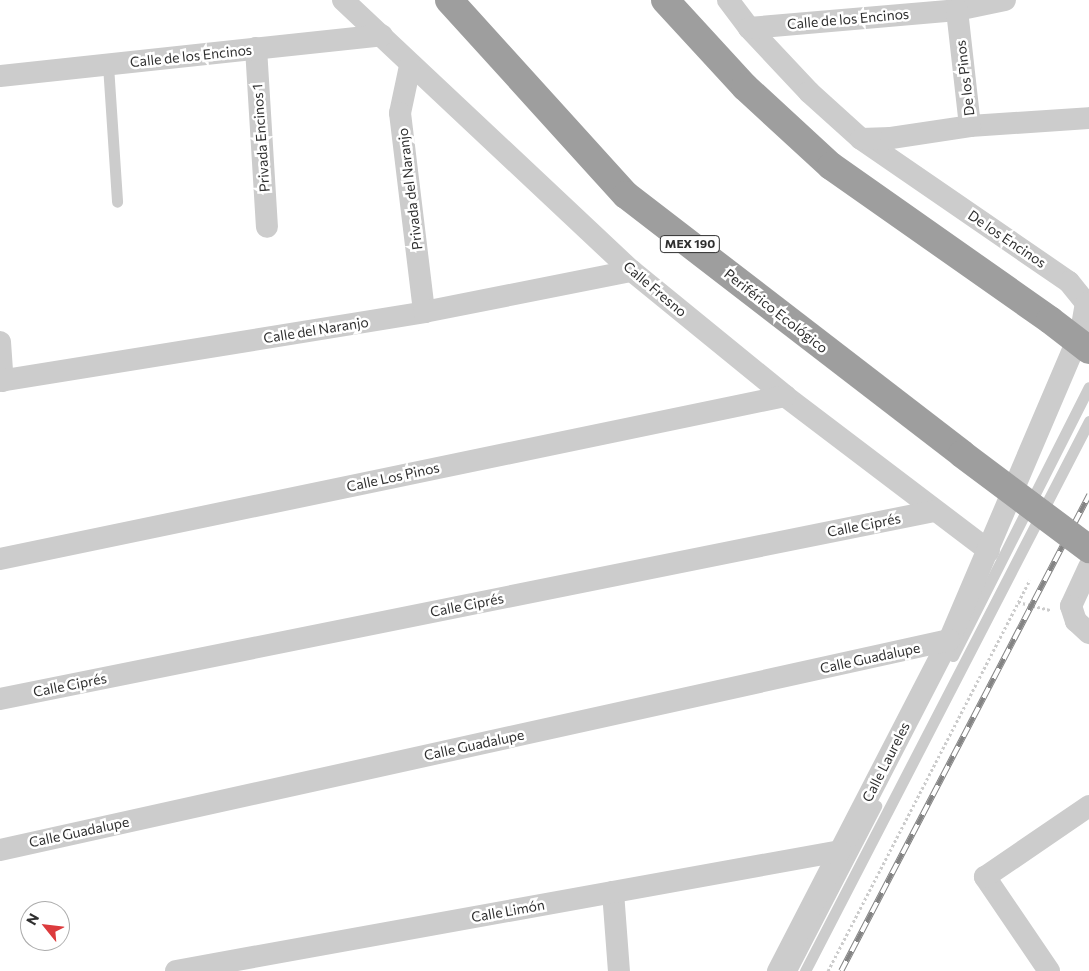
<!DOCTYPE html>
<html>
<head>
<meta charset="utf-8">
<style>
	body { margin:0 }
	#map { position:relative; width:1089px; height:971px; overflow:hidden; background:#fff; font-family:Commissioner,sans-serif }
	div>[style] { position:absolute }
	.path>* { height:3px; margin-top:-1.5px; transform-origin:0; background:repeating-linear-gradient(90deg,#ccc 0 2.5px,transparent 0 5px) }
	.service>* { height:11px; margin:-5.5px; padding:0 5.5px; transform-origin:5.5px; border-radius:5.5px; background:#ccc }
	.minor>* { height:22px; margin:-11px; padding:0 11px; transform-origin:11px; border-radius:11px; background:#ccc }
	.trunk>* { height:28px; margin:-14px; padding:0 14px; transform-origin:14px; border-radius:14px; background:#9e9e9e }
	.rail>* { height:5.5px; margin-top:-2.75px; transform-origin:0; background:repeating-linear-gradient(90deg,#fff 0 11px,#848484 0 22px); box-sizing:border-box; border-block:1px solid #848484 }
	.trunk-bridge>* { height:28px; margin:-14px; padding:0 14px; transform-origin:14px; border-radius:14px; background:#9e9e9e }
	span { translate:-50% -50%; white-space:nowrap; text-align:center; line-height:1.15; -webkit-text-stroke:5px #fff; paint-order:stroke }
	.shield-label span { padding:1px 4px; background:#fff; border:1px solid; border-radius:4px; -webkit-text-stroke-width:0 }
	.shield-label { font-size:12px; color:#2f2f2f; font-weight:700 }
	.street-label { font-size:14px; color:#2f2f2f }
	.north { position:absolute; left:20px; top:901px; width:50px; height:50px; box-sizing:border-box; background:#fff; border:1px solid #acacac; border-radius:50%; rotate:299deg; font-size:14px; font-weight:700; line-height:20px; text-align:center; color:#2f2f2f }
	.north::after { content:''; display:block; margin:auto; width:18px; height:22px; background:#dc3b3d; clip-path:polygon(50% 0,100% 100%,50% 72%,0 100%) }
</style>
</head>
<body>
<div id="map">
	<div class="path">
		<div style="left:1018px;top:602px;width:34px;rotate:14deg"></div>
		<div style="left:828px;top:971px;width:440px;rotate:-62.7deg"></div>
	</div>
	<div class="service">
		<div style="left:108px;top:65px;width:137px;rotate:86.2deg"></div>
		<div style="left:953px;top:656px;width:301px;rotate:-63.2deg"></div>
		<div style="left:791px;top:971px;width:186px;rotate:-62.7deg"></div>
		<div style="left:805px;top:971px;width:619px;rotate:-62.69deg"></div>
	</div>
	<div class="minor">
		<div style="left:343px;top:0;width:396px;rotate:43.2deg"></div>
		<div style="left:632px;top:271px;width:198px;rotate:39.2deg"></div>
		<div style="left:785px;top:396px;width:256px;rotate:37.2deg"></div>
		<div style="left:728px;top:0;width:35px;rotate:53deg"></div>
		<div style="left:749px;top:28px;width:88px;rotate:46.8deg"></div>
		<div style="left:809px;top:92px;width:70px;rotate:42.1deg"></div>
		<div style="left:861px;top:139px;width:252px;rotate:34.5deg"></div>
		<div style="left:1069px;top:282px;width:27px;rotate:51deg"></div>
		<div style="left:1086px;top:303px;width:28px;rotate:100deg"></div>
		<div style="left:1081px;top:331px;width:336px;rotate:113.1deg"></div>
		<div style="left:949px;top:640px;width:373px;rotate:117.3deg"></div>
		<div style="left:749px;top:28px;width:209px;rotate:-4.9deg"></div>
		<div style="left:957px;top:10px;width:49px;rotate:-11.8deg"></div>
		<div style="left:256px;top:48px;width:179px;rotate:86.5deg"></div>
		<div style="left:410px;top:66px;width:48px;rotate:102deg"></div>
		<div style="left:400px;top:113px;width:200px;rotate:83.1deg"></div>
		<div style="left:0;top:76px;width:384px;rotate:-6.1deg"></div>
		<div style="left:970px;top:126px;width:119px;rotate:-3.8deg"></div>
		<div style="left:861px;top:139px;width:30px;rotate:-2deg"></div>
		<div style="left:891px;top:138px;width:80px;rotate:-8.6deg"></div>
		<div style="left:970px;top:126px;width:117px;rotate:-96.4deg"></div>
		<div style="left:0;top:342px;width:39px;rotate:86deg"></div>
		<div style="left:0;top:381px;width:430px;rotate:-9.2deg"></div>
		<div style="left:424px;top:312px;width:212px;rotate:-11.2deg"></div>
		<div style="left:0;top:559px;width:802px;rotate:-11.73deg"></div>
		<div style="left:1089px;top:567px;width:43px;rotate:114.8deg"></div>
		<div style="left:1071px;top:606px;width:16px;rotate:72deg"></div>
		<div style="left:1076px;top:621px;width:18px;rotate:43deg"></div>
		<div style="left:0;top:699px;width:953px;rotate:-11.38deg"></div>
		<div style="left:0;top:850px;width:972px;rotate:-12.48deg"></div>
		<div style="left:613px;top:892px;width:79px;rotate:85.7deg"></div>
		<div style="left:176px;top:971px;width:675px;rotate:-10.24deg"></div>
		<div style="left:1049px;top:971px;width:114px;rotate:-124.2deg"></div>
		<div style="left:985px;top:877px;width:126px;rotate:-34.3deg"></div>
	</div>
	<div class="trunk">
		<div style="left:449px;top:0;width:263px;rotate:47.8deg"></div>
		<div style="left:626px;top:195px;width:424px;rotate:37.6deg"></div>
		<div style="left:665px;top:0;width:118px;rotate:47.4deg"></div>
		<div style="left:745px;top:87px;width:117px;rotate:42.6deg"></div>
		<div style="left:831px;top:166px;width:268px;rotate:35.1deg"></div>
	</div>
	<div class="rail">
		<div style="left:841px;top:971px;width:537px;rotate:-62.48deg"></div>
	</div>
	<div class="trunk-bridge">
		<div style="left:1050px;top:320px;width:49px;rotate:37.6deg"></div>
		<div style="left:962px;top:454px;width:159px;rotate:36.8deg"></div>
	</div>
	<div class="shield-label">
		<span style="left:690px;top:244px">MEX 190</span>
	</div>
	<div class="street-label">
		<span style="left:848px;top:19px;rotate:-5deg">Calle de los Encinos</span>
		<span style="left:191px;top:56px;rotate:-6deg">Calle de los Encinos</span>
		<span style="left:965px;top:78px;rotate:-97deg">De los Pinos</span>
		<span style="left:261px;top:138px;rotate:-94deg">Privada Encinos 1</span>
		<span style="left:410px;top:189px;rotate:-97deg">Privada del Naranjo</span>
		<span style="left:1007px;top:239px;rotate:34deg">De los Encinos</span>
		<span style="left:655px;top:289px;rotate:40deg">Calle Fresno</span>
		<span style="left:776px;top:311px;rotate:38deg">Periférico Ecológico</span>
		<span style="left:316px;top:330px;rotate:-9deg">Calle del Naranjo</span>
		<span style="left:393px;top:477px;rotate:-12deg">Calle Los Pinos</span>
		<span style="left:864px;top:525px;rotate:-11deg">Calle Ciprés</span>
		<span style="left:467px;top:605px;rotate:-11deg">Calle Ciprés</span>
		<span style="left:870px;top:658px;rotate:-12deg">Calle Guadalupe</span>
		<span style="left:70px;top:685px;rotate:-11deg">Calle Ciprés</span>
		<span style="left:474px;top:745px;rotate:-12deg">Calle Guadalupe</span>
		<span style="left:886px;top:762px;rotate:-63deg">Calle Laureles</span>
		<span style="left:79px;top:832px;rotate:-12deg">Calle Guadalupe</span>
		<span style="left:508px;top:911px;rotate:-10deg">Calle Limón</span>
	</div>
	<div class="north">N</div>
</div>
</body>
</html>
